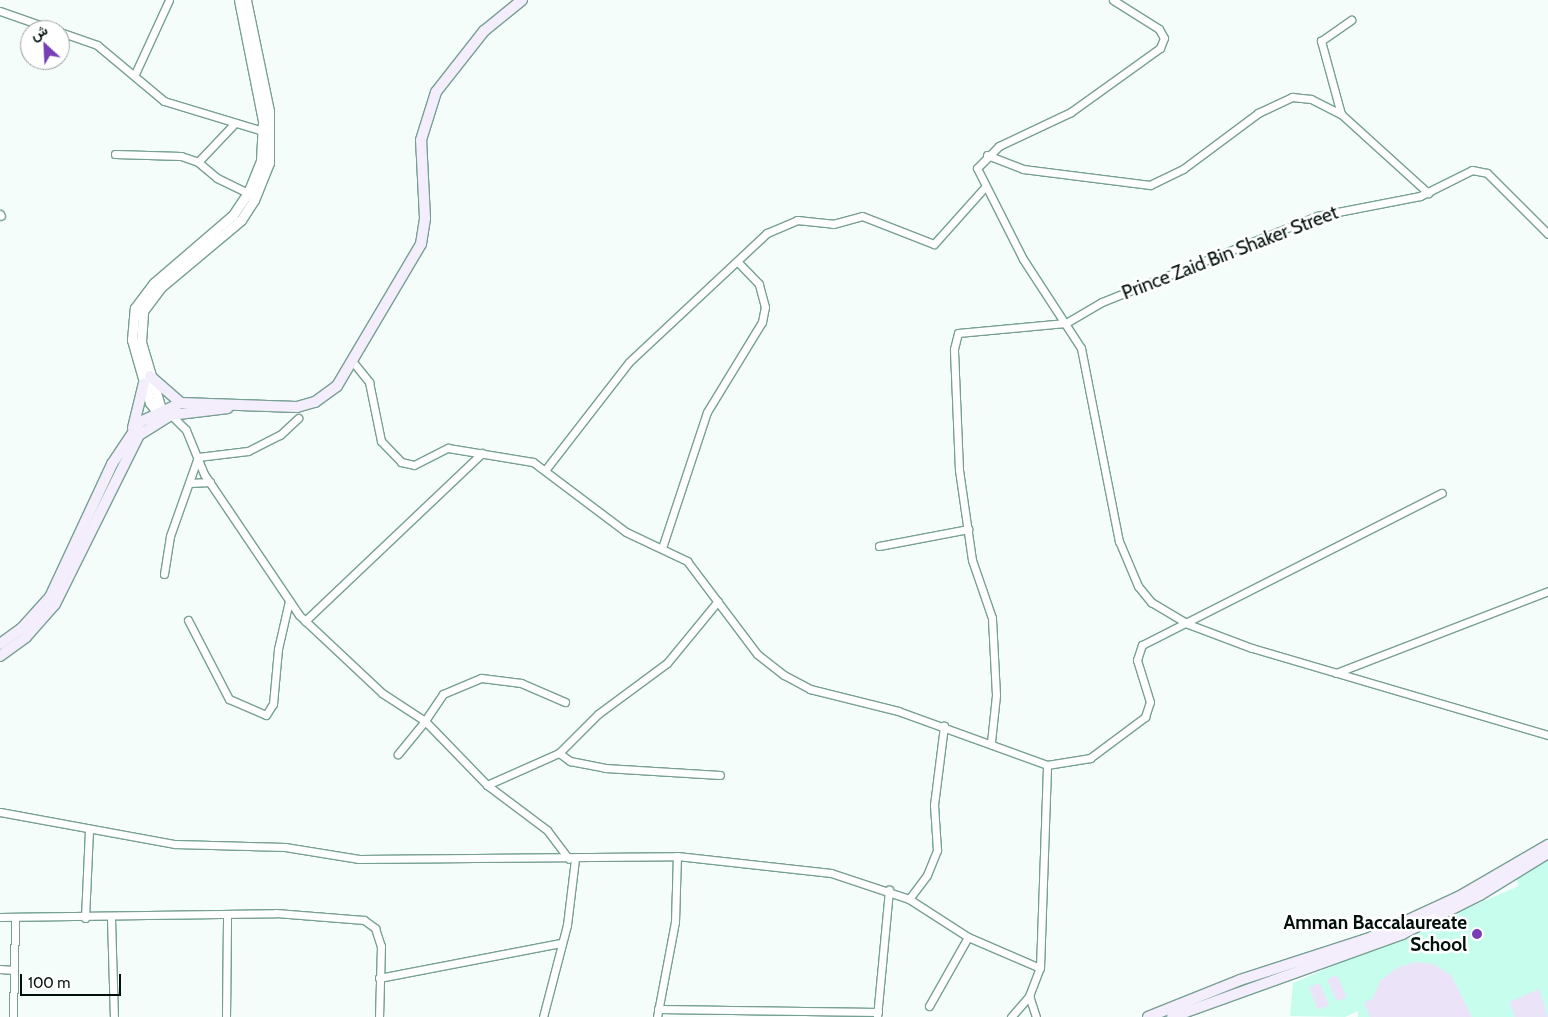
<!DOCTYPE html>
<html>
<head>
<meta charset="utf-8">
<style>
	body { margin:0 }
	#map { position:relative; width:1548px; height:1017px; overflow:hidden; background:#f5fdfb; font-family:Cabin,Vazirmatn,sans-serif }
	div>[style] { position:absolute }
	.built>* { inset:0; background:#c7fded }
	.green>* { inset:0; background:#ebe4f8; transform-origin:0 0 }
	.roads { filter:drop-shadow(1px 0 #77a094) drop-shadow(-1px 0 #77a094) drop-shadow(0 1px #77a094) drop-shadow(0 -1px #77a094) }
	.minor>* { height:7px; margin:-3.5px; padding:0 3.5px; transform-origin:3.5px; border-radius:3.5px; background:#fff }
	.tertiary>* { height:9px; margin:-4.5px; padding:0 4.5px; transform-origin:4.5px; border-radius:4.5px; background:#fff }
	.secondary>* { height:10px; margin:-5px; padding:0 5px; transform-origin:5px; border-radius:5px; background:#f4eefc }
	.dots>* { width:14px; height:14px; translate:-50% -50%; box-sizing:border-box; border:2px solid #fff; border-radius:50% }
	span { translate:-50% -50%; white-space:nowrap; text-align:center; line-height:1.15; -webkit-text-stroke:5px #fff; paint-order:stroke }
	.street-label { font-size:19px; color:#02100c }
	.poi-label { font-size:19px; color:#02100c; font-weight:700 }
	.right { translate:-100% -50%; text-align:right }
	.north { position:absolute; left:20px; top:20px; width:50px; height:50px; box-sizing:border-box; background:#fff; border:1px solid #9a9f9e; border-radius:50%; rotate:335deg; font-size:14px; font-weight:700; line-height:20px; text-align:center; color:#02100c }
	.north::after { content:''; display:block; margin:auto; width:18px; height:22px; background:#783fb5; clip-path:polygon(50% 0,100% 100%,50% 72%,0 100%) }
	.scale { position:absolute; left:20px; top:974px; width:101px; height:22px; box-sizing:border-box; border:2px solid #02100c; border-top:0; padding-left:6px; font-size:15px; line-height:18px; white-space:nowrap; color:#02100c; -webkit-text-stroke:4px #fff; paint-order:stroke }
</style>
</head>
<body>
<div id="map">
	<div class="built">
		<div style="clip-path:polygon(1548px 856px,1548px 1017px,1358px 1017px,1358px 1011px,1345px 1017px,1290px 1016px,1293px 983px,1519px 886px,1515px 876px)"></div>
	</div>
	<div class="green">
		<div style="clip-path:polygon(1416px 962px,1433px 964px,1451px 975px,1472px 1017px,1370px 1017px,1364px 1003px,1373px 998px,1380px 981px,1398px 967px)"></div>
		<div style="left:1337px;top:975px;width:24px;height:11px;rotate:66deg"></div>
		<div style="left:1320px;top:983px;width:24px;height:12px;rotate:68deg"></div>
		<div style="clip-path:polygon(1539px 989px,1548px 1017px,1515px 1017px,1509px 1002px)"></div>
	</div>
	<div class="roads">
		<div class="minor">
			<div style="left:1113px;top:0;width:54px;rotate:32.2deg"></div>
			<div style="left:1159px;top:29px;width:10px;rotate:61deg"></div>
			<div style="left:1164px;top:38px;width:11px;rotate:112deg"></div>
			<div style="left:1160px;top:48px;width:110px;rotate:144.3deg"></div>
			<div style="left:1071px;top:112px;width:80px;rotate:154.7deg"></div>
			<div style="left:999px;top:146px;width:31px;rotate:135deg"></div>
			<div style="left:977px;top:168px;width:102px;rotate:63.2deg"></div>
			<div style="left:1023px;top:259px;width:106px;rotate:56.9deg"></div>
			<div style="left:1081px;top:348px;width:197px;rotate:78.9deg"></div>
			<div style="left:1119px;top:541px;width:49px;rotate:67.1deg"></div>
			<div style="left:1138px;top:586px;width:21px;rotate:51deg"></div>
			<div style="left:1151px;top:602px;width:43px;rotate:30.7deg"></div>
			<div style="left:1188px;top:624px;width:68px;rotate:20.6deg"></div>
			<div style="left:1252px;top:648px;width:309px;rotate:16.4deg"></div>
			<div style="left:0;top:11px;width:103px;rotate:19.3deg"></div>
			<div style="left:97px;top:45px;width:87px;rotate:39.9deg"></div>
			<div style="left:164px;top:101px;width:103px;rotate:16.9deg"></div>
			<div style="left:135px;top:74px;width:81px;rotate:-65.3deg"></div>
			<div style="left:1341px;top:114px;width:76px;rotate:-105.3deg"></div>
			<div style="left:1321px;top:41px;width:37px;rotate:-35deg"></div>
			<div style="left:234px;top:124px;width:52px;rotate:133.5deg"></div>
			<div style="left:198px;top:162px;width:25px;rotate:40deg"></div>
			<div style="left:217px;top:178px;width:34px;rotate:26deg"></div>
			<div style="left:115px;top:154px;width:66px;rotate:1.7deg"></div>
			<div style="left:181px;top:156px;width:18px;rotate:19deg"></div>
			<div style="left:987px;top:155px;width:39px;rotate:21deg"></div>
			<div style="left:1023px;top:169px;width:128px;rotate:7.2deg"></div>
			<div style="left:1150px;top:185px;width:37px;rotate:-26deg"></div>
			<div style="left:1183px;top:169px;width:94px;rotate:-36.7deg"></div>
			<div style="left:1258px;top:113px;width:38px;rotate:-25deg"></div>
			<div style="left:1292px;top:97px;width:19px;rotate:6deg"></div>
			<div style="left:1311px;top:99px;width:34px;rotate:27deg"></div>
			<div style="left:1341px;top:114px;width:118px;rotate:42.2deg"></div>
			<div style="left:0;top:214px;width:2px;rotate:63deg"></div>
			<div style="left:353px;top:362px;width:26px;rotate:51deg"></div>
			<div style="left:369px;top:382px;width:60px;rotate:78.5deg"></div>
			<div style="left:381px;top:441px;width:29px;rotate:46deg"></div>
			<div style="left:401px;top:462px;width:13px;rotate:13deg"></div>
			<div style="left:414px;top:465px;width:38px;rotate:-27deg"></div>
			<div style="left:448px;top:448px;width:86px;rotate:9.4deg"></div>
			<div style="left:533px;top:462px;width:116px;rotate:37deg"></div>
			<div style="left:626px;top:532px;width:68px;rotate:25.4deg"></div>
			<div style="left:687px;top:561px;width:116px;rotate:53deg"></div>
			<div style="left:757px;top:654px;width:34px;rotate:38deg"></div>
			<div style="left:784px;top:675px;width:30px;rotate:28deg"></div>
			<div style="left:810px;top:689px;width:91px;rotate:14deg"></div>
			<div style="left:898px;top:711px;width:158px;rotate:19.9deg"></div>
			<div style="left:1047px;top:765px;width:44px;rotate:-9.2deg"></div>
			<div style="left:1090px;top:758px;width:69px;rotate:-36.7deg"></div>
			<div style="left:1145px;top:717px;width:16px;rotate:-72deg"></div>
			<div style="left:1150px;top:702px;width:44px;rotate:-107.2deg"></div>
			<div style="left:1137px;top:660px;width:16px;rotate:-72deg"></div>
			<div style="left:1142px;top:645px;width:336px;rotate:-26.9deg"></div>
			<div style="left:171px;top:415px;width:21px;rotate:45deg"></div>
			<div style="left:186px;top:430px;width:48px;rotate:67.8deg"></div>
			<div style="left:204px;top:474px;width:170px;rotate:56deg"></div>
			<div style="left:299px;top:615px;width:114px;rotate:43.2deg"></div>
			<div style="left:382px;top:693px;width:51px;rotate:33.1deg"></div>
			<div style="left:425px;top:721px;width:43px;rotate:129.3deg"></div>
			<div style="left:546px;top:469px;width:135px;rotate:-52.2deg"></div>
			<div style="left:629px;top:362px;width:189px;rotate:-43.1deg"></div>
			<div style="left:767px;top:233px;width:33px;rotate:-23deg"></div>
			<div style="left:797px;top:220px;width:36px;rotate:6deg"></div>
			<div style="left:833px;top:224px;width:30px;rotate:-15deg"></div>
			<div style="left:862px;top:216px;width:77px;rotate:21.3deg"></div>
			<div style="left:934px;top:244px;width:76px;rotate:-48.2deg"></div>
			<div style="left:189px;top:483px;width:21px;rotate:-3deg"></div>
			<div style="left:879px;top:546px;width:91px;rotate:-10.8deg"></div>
			<div style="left:662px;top:548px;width:143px;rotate:-71.7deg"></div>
			<div style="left:707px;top:412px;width:105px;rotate:-58.6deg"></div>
			<div style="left:762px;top:322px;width:15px;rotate:-79deg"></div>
			<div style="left:765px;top:307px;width:24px;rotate:-105deg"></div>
			<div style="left:759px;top:284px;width:30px;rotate:-134deg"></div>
			<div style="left:164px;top:574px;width:38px;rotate:-81deg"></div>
			<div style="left:170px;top:536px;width:84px;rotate:-70.5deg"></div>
			<div style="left:198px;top:457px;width:50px;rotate:-6.8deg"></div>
			<div style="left:248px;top:451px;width:36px;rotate:-27deg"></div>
			<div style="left:280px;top:435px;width:25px;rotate:-43deg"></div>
			<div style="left:188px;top:620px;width:89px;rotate:62.6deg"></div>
			<div style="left:229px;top:699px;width:40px;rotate:23.4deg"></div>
			<div style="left:266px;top:715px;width:13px;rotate:-58deg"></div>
			<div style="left:273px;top:704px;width:55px;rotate:-84.8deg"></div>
			<div style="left:278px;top:649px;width:49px;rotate:-77.1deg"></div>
			<div style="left:305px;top:621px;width:244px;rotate:-43.5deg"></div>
			<div style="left:1336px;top:673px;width:227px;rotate:-21.1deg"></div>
			<div style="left:565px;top:702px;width:48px;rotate:-156.6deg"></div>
			<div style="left:521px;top:683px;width:40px;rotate:-172.9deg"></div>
			<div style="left:481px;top:678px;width:41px;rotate:157.2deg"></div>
			<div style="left:443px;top:694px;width:32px;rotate:124deg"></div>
			<div style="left:425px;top:721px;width:89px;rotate:45.9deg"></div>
			<div style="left:487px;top:785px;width:75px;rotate:36.9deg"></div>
			<div style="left:547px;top:830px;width:36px;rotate:53deg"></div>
			<div style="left:991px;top:742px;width:47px;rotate:-83.9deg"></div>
			<div style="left:996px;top:695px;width:77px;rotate:-93deg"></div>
			<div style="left:992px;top:618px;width:61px;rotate:-109deg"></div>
			<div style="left:972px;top:560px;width:91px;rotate:-98.2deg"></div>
			<div style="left:959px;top:470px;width:121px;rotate:-92.4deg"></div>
			<div style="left:954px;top:349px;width:16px;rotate:-76deg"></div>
			<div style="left:958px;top:333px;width:108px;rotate:-5.3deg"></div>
			<div style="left:1066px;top:323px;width:42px;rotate:-30.3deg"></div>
			<div style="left:1102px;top:302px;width:232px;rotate:-21.8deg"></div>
			<div style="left:1317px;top:216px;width:105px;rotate:-11deg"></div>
			<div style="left:1420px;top:196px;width:58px;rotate:-26.6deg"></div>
			<div style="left:1472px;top:170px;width:15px;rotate:11deg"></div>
			<div style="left:1487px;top:173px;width:86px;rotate:45deg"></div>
			<div style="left:559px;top:753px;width:55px;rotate:-45deg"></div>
			<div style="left:598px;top:714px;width:86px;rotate:-36.5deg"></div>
			<div style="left:667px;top:663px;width:80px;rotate:-50.6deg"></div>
			<div style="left:487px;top:785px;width:79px;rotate:-24deg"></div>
			<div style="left:559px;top:753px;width:14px;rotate:36deg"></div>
			<div style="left:570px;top:761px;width:36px;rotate:11deg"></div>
			<div style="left:605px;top:768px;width:115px;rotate:3.5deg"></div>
			<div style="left:0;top:812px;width:178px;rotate:10.4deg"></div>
			<div style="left:175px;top:844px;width:110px;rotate:1.6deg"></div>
			<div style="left:285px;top:847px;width:75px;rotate:9.2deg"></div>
			<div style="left:359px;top:859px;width:318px;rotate:-0.5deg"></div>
			<div style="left:677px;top:856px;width:155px;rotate:6.3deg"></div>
			<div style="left:831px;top:873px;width:82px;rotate:18.4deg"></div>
			<div style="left:909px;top:899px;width:70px;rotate:32.8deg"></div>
			<div style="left:968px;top:937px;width:78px;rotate:23.3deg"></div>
			<div style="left:909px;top:899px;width:30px;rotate:-53deg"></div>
			<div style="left:927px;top:875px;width:27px;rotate:-68deg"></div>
			<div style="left:937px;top:850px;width:45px;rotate:-93.8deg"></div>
			<div style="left:934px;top:805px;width:80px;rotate:-82.8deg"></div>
			<div style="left:0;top:917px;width:276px;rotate:-0.8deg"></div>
			<div style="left:276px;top:913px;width:88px;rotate:4.5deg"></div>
			<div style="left:364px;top:920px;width:14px;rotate:36deg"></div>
			<div style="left:375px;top:928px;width:19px;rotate:72deg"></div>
			<div style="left:381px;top:946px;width:71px;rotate:91.6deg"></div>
			<div style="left:85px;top:918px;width:87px;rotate:-87.4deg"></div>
			<div style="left:111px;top:918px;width:99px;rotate:88.3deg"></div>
			<div style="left:0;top:969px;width:13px;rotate:4deg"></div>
			<div style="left:379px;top:978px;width:185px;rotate:-10.9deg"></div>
			<div style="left:929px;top:1006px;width:79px;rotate:-60.5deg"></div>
			<div style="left:658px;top:1009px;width:220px;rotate:0.8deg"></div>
			<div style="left:13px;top:1017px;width:99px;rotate:-88.8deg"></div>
			<div style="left:226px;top:1017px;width:103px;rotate:-89.4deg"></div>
			<div style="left:543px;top:1017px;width:95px;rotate:-75.4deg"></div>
			<div style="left:567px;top:925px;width:66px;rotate:-83.1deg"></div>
			<div style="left:657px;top:1017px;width:97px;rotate:-79.3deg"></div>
			<div style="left:675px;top:922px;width:66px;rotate:-88.3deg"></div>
			<div style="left:877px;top:1017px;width:128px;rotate:-84.6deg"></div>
			<div style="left:1011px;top:1017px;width:28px;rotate:-49deg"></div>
			<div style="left:1036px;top:1017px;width:22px;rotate:-108deg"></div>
			<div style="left:1029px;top:996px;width:30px;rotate:-69deg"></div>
			<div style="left:1040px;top:968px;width:203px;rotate:-88deg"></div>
		</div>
		<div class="tertiary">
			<div style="left:161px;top:417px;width:18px;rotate:-128deg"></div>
			<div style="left:150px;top:403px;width:66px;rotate:-105.9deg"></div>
			<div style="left:132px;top:340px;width:32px;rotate:-85deg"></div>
			<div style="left:135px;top:308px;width:31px;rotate:-53deg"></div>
			<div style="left:154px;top:283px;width:104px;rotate:-40.7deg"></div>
			<div style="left:233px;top:215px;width:27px;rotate:-56deg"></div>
			<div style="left:248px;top:193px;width:35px;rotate:-68deg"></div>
			<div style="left:261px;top:160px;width:39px;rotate:-87deg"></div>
			<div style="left:263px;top:121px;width:123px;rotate:-101.2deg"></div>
			<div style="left:159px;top:418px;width:9px;rotate:-77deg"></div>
			<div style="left:161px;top:409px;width:70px;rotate:-106.6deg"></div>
			<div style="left:141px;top:342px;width:31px;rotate:-86deg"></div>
			<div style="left:143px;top:311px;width:30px;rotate:-53deg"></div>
			<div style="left:161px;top:287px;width:104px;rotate:-39.9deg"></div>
			<div style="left:241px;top:220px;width:24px;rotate:-57deg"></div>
			<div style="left:254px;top:200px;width:40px;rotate:-68deg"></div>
			<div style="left:269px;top:163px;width:52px;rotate:-90deg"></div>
			<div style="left:269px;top:111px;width:113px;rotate:-101.7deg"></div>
		</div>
		<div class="secondary">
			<div style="left:150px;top:376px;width:41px;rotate:41.1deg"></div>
			<div style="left:133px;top:428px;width:46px;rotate:-76.3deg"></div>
			<div style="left:0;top:644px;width:26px;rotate:-36deg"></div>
			<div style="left:21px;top:629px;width:43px;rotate:-47.8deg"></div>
			<div style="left:50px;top:597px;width:147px;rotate:-65deg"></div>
			<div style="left:112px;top:464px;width:50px;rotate:-56.3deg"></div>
			<div style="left:140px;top:422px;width:45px;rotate:-24.9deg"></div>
			<div style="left:181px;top:403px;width:116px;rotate:2deg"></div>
			<div style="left:297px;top:407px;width:19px;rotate:-16deg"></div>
			<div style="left:315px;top:402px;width:27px;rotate:-36deg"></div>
			<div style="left:337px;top:386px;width:165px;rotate:-59.4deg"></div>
			<div style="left:421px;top:244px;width:26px;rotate:-81deg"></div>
			<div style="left:425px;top:218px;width:78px;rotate:-92.9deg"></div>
			<div style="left:421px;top:140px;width:50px;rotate:-72.6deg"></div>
			<div style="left:436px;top:92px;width:78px;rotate:-51.8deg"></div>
			<div style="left:484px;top:31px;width:49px;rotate:-39.2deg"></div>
			<div style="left:0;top:656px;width:32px;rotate:-36deg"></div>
			<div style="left:26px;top:637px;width:44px;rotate:-48.7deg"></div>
			<div style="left:55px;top:604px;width:189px;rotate:-63.6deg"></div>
			<div style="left:139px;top:435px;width:38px;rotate:-32deg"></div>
			<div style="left:171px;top:415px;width:57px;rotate:-7deg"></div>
			<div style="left:1148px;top:1017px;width:99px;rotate:-21.9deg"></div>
			<div style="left:1240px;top:980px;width:133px;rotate:-17.9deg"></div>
			<div style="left:1367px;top:939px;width:102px;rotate:-24.8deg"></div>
			<div style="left:1460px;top:896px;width:102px;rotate:-30.1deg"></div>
			<div style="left:1172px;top:1017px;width:245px;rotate:-19.8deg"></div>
			<div style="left:1402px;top:934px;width:87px;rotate:-26.6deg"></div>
			<div style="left:1480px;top:895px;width:80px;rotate:-31.7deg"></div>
		</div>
	</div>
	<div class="dots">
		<div style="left:1477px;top:934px;background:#783fb5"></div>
	</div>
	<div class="street-label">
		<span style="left:1230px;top:253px;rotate:-21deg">Prince Zaid Bin Shaker Street</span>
	</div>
	<div class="poi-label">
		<span class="right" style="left:1467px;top:934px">Amman Baccalaureate<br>School</span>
	</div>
	<div class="north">ش</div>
	<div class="scale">100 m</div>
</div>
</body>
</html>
